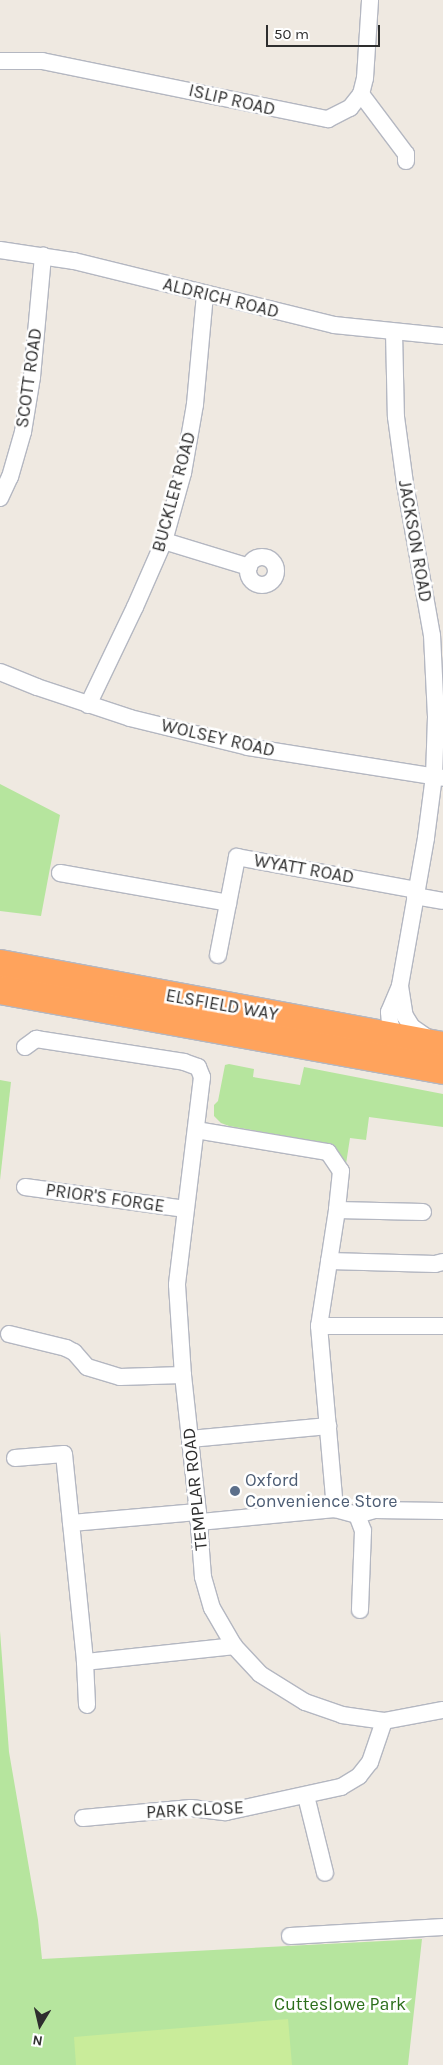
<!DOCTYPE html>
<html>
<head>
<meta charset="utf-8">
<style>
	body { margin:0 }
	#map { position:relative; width:443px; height:2065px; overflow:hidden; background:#efe9e1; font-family:Karla,sans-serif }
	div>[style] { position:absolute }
	.green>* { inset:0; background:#b6e59e }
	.pitch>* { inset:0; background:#c9ec9a }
	.roads { filter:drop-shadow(1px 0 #b4b7c1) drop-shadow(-1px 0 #b4b7c1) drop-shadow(0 1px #b4b7c1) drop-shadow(0 -1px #b4b7c1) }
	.street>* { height:16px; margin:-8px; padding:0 8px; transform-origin:8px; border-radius:8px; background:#fff }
	.street>.ring { margin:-8px; padding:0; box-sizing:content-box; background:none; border:16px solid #fff; border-radius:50% }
	.highway>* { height:28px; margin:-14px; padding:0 14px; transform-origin:14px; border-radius:14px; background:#ffa35c }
	.dots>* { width:14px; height:14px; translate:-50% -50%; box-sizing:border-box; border:2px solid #fff; border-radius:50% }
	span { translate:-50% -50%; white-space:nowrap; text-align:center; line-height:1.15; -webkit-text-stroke:5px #fff; paint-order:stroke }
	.street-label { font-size:18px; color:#2e2e2e }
	.service-label { font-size:18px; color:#4e5e75 }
	.left { translate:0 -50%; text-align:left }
	.park-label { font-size:18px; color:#2c6e1b }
	.north { position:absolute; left:15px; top:2000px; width:50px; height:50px; -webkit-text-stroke:4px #fff; paint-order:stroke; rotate:189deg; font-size:14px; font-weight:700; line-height:20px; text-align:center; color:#2e2e2e }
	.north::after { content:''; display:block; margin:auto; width:18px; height:22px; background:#2e2e2e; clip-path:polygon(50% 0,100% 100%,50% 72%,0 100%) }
	.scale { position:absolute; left:266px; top:25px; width:114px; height:22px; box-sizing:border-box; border:2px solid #2e2e2e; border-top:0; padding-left:6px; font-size:15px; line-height:18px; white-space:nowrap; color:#2e2e2e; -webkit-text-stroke:4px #fff; paint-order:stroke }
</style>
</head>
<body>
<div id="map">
	<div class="green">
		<div style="clip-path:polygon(0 784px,60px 815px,41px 916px,0 911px)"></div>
		<div style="clip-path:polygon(229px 1064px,254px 1069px,253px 1077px,300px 1085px,304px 1067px,443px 1094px,443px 1127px,369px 1117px,366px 1140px,350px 1138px,346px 1164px,325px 1143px,229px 1126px,221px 1123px,214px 1116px,214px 1105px,218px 1101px,225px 1065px)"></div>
		<div style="clip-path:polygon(0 1080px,11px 1082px,0 1180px)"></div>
		<div style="clip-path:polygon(0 1631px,9px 1752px,38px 1920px,42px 1959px,422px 1939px,408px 2065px,0 2065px)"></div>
	</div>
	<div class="pitch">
		<div style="clip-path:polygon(288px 2019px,292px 2065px,76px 2065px,74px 2037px)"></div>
	</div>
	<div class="roads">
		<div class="street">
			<div style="left:0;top:61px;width:42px"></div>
			<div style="left:42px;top:61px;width:292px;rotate:11.5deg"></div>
			<div style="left:328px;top:119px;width:25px;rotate:-27deg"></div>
			<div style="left:350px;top:108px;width:18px;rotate:-52deg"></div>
			<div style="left:361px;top:94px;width:16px;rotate:-76deg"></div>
			<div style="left:365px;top:78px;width:78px;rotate:-86.3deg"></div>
			<div style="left:361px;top:94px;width:75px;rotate:53.1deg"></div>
			<div style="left:406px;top:154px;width:7px;rotate:90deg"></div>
			<div style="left:0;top:250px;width:75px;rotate:8.5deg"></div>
			<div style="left:74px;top:261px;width:268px;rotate:13.8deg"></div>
			<div style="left:334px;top:325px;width:110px;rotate:5.8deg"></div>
			<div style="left:394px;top:332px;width:85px;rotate:88.7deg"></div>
			<div style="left:396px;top:417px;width:68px;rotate:82.3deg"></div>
			<div style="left:405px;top:484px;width:153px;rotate:79.9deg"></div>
			<div style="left:432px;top:635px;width:82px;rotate:87.2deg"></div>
			<div style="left:436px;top:717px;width:59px;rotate:91.9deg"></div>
			<div style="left:434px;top:776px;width:63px;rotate:97.4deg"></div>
			<div style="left:426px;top:838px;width:150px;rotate:100deg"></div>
			<div style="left:400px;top:986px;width:28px;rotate:113deg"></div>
			<div style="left:389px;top:1012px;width:11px;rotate:85deg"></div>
			<div style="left:390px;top:1023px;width:22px;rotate:68deg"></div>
			<div style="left:0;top:498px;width:23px;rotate:-65deg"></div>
			<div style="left:10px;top:477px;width:47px;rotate:-73.9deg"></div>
			<div style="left:23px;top:432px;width:56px;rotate:-80.7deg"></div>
			<div style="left:32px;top:377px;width:122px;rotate:-84.8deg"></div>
			<div style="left:164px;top:541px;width:89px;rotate:17deg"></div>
			<div class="ring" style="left:248px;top:557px;width:12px;height:12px"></div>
			<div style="left:0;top:672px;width:40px;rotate:22deg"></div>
			<div style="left:37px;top:687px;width:98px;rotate:18.4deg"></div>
			<div style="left:130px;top:718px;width:122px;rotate:13.8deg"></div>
			<div style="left:248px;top:747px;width:197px;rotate:9deg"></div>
			<div style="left:88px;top:705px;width:109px;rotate:-64.4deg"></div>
			<div style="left:135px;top:607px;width:72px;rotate:-66.3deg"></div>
			<div style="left:164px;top:541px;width:71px;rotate:-74.4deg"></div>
			<div style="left:183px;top:473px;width:70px;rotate:-80.1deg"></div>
			<div style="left:195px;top:404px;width:110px;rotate:-84.8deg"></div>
			<div style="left:60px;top:873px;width:171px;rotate:10.1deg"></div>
			<div style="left:415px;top:896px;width:28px;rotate:10deg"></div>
			<div style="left:218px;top:955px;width:100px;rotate:-79deg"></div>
			<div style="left:237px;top:857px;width:182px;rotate:10.4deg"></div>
			<div style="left:400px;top:986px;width:30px;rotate:81deg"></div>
			<div style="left:405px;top:1016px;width:13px;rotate:58deg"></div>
			<div style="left:412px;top:1027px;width:19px;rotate:35deg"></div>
			<div style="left:25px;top:1047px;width:14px;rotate:-36deg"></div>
			<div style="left:36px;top:1039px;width:150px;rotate:8.8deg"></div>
			<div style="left:184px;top:1062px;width:15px;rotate:20deg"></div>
			<div style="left:198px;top:1067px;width:11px;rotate:68deg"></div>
			<div style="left:202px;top:1077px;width:209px;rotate:96.9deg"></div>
			<div style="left:177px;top:1285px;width:90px;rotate:86.2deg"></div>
			<div style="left:183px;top:1375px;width:138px;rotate:83.8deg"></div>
			<div style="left:198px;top:1512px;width:65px;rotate:85.6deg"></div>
			<div style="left:203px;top:1577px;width:32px;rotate:74deg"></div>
			<div style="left:212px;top:1608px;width:44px;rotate:59.9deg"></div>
			<div style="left:234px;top:1646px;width:38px;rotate:47deg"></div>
			<div style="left:260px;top:1674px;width:53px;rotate:31.9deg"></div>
			<div style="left:305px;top:1702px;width:39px;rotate:19deg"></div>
			<div style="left:342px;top:1715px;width:42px;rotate:8.1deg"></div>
			<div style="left:384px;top:1721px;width:60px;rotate:-10.6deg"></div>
			<div style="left:196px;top:1130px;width:134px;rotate:9.5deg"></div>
			<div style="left:328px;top:1152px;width:23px;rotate:56deg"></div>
			<div style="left:341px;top:1171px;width:39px;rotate:96deg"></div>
			<div style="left:337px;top:1210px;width:117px;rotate:98.8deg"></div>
			<div style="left:319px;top:1326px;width:184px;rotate:85deg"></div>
			<div style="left:335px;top:1509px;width:137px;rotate:174.5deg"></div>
			<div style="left:25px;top:1187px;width:162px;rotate:7.8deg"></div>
			<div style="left:337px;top:1210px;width:86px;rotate:1.3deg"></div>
			<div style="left:329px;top:1261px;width:106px;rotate:1.6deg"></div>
			<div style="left:435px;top:1264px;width:8px;rotate:-14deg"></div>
			<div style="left:319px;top:1326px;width:124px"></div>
			<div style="left:9px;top:1334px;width:59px;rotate:13.8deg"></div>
			<div style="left:66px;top:1348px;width:9px;rotate:27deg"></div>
			<div style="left:74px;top:1352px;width:20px;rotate:49deg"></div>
			<div style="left:87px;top:1367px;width:34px;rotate:17deg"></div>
			<div style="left:120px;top:1377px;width:63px;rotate:-1.8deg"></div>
			<div style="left:190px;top:1439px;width:139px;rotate:-5.4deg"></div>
			<div style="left:15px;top:1458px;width:49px;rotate:-4.7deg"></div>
			<div style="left:64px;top:1454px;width:209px;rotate:84.2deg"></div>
			<div style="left:85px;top:1662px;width:43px;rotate:87.3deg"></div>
			<div style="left:335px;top:1509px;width:23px;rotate:15deg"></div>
			<div style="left:357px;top:1515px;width:19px;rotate:-16deg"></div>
			<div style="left:375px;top:1510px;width:68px;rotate:0.8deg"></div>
			<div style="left:357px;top:1515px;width:17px;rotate:69deg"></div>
			<div style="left:363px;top:1531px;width:79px;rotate:92.2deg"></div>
			<div style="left:71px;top:1523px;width:127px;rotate:-5deg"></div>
			<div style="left:85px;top:1662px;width:150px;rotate:-6.1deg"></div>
			<div style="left:306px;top:1796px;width:79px;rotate:76.1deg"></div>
			<div style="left:83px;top:1818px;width:108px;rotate:-5.3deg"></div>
			<div style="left:191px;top:1808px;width:35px;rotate:7deg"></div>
			<div style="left:226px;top:1812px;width:118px;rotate:-12.3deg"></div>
			<div style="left:341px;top:1787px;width:21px;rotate:-31deg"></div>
			<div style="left:359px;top:1776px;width:18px;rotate:-52deg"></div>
			<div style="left:370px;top:1762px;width:43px;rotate:-71.1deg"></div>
			<div style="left:290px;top:1936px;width:153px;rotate:-3.4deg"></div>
		</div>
		<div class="highway">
			<div style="left:0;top:964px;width:451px;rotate:10.5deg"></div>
			<div style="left:0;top:990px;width:450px;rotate:10.2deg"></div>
		</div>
	</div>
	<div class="dots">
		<div style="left:235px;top:1491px;background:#5c6f8a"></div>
	</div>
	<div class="street-label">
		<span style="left:232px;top:100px;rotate:13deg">ISLIP ROAD</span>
		<span style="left:221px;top:298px;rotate:14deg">ALDRICH ROAD</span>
		<span style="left:29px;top:378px;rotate:-82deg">SCOTT ROAD</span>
		<span style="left:174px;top:492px;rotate:-75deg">BUCKLER ROAD</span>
		<span style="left:415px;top:541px;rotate:80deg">JACKSON ROAD</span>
		<span style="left:218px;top:738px;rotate:13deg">WOLSEY ROAD</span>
		<span style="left:304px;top:869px;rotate:10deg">WYATT ROAD</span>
		<span style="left:222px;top:1005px;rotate:10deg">ELSFIELD WAY</span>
		<span style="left:105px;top:1198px;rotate:8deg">PRIOR'S FORGE</span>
		<span style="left:195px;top:1489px;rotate:-96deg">TEMPLAR ROAD</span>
		<span style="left:195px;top:1810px;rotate:-3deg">PARK CLOSE</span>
	</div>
	<div class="service-label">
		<span class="left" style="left:245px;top:1491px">Oxford<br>Convenience Store</span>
	</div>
	<div class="park-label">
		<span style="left:340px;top:2004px">Cutteslowe Park</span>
	</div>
	<div class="north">N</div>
	<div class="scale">50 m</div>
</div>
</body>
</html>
